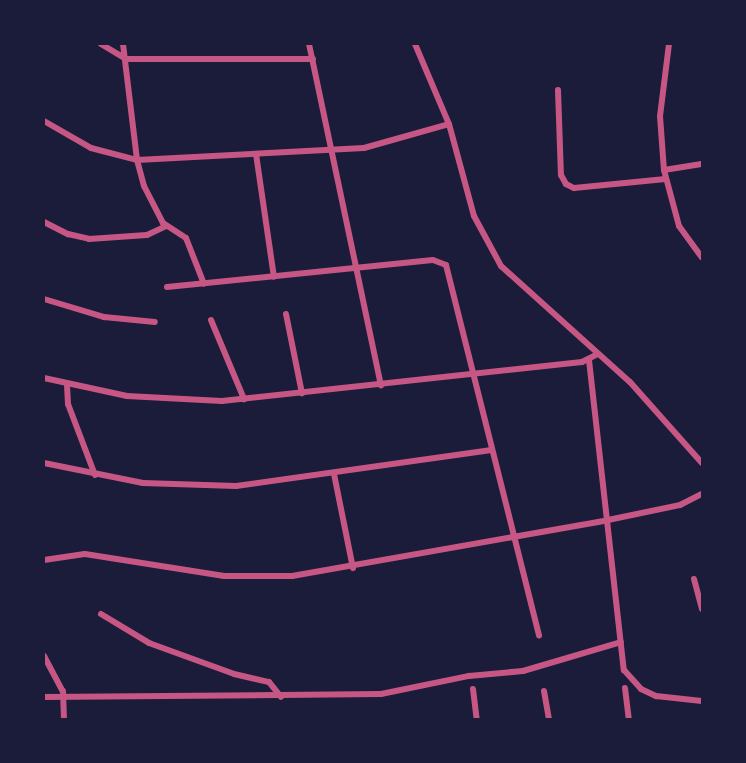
<!DOCTYPE html>
<html>
<head>
<meta charset="utf-8">
<style>
	body { margin:0 }
	#map { position:relative; width:746px; height:763px; overflow:hidden; background:#1b1b3a; font-family:"Golos Text",sans-serif }
	div>[style] { position:absolute }
	.minor>* { height:6px; margin:-3px; padding:0 3px; transform-origin:3px; border-radius:3px; background:#c65784 }
	span { translate:-50% -50%; white-space:nowrap; text-align:center; line-height:1.15; -webkit-text-stroke:5px #1b1b3a; paint-order:stroke }
	.frame { position:absolute; inset:0; border:45px solid #1b1b3a; pointer-events:none }
</style>
</head>
<body>
<div id="map">
	<div class="minor">
		<div style="left:101px;top:44px;width:29px;rotate:31deg"></div>
		<div style="left:126px;top:59px;width:187px"></div>
		<div style="left:123px;top:44px;width:117px;rotate:83.1deg"></div>
		<div style="left:137px;top:160px;width:27px;rotate:75deg"></div>
		<div style="left:144px;top:186px;width:42px;rotate:62.8deg"></div>
		<div style="left:163px;top:223px;width:27px;rotate:33deg"></div>
		<div style="left:186px;top:238px;width:49px;rotate:68.6deg"></div>
		<div style="left:309px;top:44px;width:349px;rotate:78.1deg"></div>
		<div style="left:415px;top:44px;width:87px;rotate:67deg"></div>
		<div style="left:449px;top:124px;width:95px;rotate:74.8deg"></div>
		<div style="left:474px;top:216px;width:57px;rotate:61.6deg"></div>
		<div style="left:501px;top:266px;width:173px;rotate:42deg"></div>
		<div style="left:630px;top:382px;width:108px;rotate:48.4deg"></div>
		<div style="left:669px;top:44px;width:73px;rotate:97.1deg"></div>
		<div style="left:660px;top:116px;width:54px;rotate:85.8deg"></div>
		<div style="left:664px;top:170px;width:58px;rotate:75deg"></div>
		<div style="left:679px;top:226px;width:39px;rotate:54deg"></div>
		<div style="left:558px;top:90px;width:85px;rotate:88deg"></div>
		<div style="left:561px;top:175px;width:10px;rotate:61deg"></div>
		<div style="left:566px;top:184px;width:9px;rotate:27deg"></div>
		<div style="left:574px;top:188px;width:92px;rotate:-5.6deg"></div>
		<div style="left:44px;top:121px;width:54px;rotate:29.9deg"></div>
		<div style="left:91px;top:148px;width:48px;rotate:14.6deg"></div>
		<div style="left:137px;top:160px;width:227px;rotate:-3deg"></div>
		<div style="left:364px;top:148px;width:88px;rotate:-15.8deg"></div>
		<div style="left:256px;top:154px;width:124px;rotate:81.7deg"></div>
		<div style="left:664px;top:170px;width:38px;rotate:-9deg"></div>
		<div style="left:44px;top:222px;width:27px;rotate:27deg"></div>
		<div style="left:68px;top:234px;width:22px;rotate:13deg"></div>
		<div style="left:89px;top:239px;width:58px;rotate:-3.9deg"></div>
		<div style="left:147px;top:235px;width:21px;rotate:-25deg"></div>
		<div style="left:167px;top:287px;width:267px;rotate:-5.8deg"></div>
		<div style="left:433px;top:260px;width:14px;rotate:21deg"></div>
		<div style="left:446px;top:265px;width:382px;rotate:75.9deg"></div>
		<div style="left:44px;top:299px;width:63px;rotate:16.7deg"></div>
		<div style="left:104px;top:317px;width:51px;rotate:5.6deg"></div>
		<div style="left:286px;top:314px;width:81px;rotate:78.6deg"></div>
		<div style="left:211px;top:320px;width:86px;rotate:67.3deg"></div>
		<div style="left:589px;top:360px;width:312px;rotate:83.6deg"></div>
		<div style="left:624px;top:670px;width:25px;rotate:48deg"></div>
		<div style="left:641px;top:689px;width:17px;rotate:25deg"></div>
		<div style="left:656px;top:696px;width:46px;rotate:6.2deg"></div>
		<div style="left:44px;top:378px;width:85px;rotate:12.2deg"></div>
		<div style="left:127px;top:396px;width:95px;rotate:3deg"></div>
		<div style="left:222px;top:401px;width:362px;rotate:-6.2deg"></div>
		<div style="left:582px;top:362px;width:18px;rotate:-27deg"></div>
		<div style="left:67px;top:385px;width:19px;rotate:87deg"></div>
		<div style="left:68px;top:404px;width:76px;rotate:69.2deg"></div>
		<div style="left:44px;top:463px;width:101px;rotate:11.4deg"></div>
		<div style="left:143px;top:483px;width:93px;rotate:1.8deg"></div>
		<div style="left:236px;top:486px;width:258px;rotate:-8deg"></div>
		<div style="left:334px;top:474px;width:96px;rotate:78.6deg"></div>
		<div style="left:44px;top:560px;width:41px;rotate:-8.3deg"></div>
		<div style="left:85px;top:554px;width:141px;rotate:9deg"></div>
		<div style="left:224px;top:576px;width:68px"></div>
		<div style="left:292px;top:576px;width:321px;rotate:-10deg"></div>
		<div style="left:608px;top:520px;width:74px;rotate:-11.8deg"></div>
		<div style="left:680px;top:505px;width:25px;rotate:-27deg"></div>
		<div style="left:694px;top:579px;width:31px;rotate:75deg"></div>
		<div style="left:101px;top:614px;width:56px;rotate:31.1deg"></div>
		<div style="left:149px;top:643px;width:90px;rotate:20deg"></div>
		<div style="left:234px;top:674px;width:36px;rotate:13deg"></div>
		<div style="left:269px;top:682px;width:19px;rotate:51deg"></div>
		<div style="left:44px;top:656px;width:40px;rotate:62deg"></div>
		<div style="left:63px;top:691px;width:29px;rotate:88deg"></div>
		<div style="left:625px;top:688px;width:32px;rotate:83deg"></div>
		<div style="left:473px;top:689px;width:31px;rotate:83deg"></div>
		<div style="left:544px;top:691px;width:29px;rotate:80deg"></div>
		<div style="left:44px;top:697px;width:337px;rotate:-0.5deg"></div>
		<div style="left:381px;top:694px;width:90px;rotate:-11.6deg"></div>
		<div style="left:469px;top:676px;width:54px;rotate:-5.3deg"></div>
		<div style="left:523px;top:671px;width:102px;rotate:-16.5deg"></div>
	</div>
	<div class="frame"></div>
</div>
</body>
</html>
